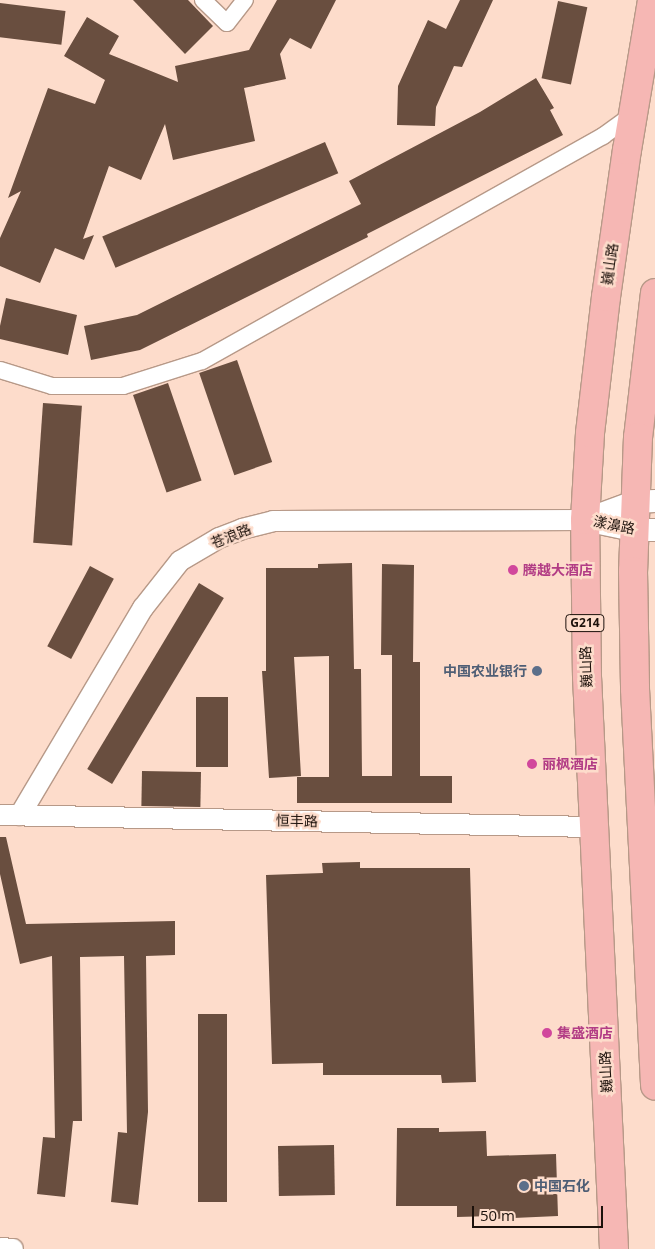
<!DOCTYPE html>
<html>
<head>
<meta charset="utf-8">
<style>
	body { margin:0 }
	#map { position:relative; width:655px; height:1249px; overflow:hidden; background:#fddccb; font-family:"Open Sans","Noto Sans SC",sans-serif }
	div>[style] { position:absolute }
	.building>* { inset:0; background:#694e3f; transform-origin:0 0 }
	.roads { filter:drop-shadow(1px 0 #b79988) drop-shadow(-1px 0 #b79988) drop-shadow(0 1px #b79988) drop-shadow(0 -1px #b79988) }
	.minor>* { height:16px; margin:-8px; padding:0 8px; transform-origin:8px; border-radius:8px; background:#fff }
	.tertiary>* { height:20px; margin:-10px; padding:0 10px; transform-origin:10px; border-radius:10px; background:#fff }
	.secondary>* { height:22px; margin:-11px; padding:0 11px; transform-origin:11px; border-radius:11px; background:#fff }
	.trunk>* { height:28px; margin:-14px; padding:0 14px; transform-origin:14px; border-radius:14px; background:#f6b7b4 }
	.dots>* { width:14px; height:14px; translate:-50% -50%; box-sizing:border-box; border:2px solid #fddccb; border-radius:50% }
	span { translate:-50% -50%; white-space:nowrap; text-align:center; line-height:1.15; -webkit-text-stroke:5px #fddccb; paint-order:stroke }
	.shield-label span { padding:1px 4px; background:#fddccb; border:1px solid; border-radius:4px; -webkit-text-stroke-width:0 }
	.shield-label { font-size:12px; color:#1c110b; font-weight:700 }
	.street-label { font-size:14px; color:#1c110b }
	.hotel-label { font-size:14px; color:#b23c85; font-weight:700 }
	.left { translate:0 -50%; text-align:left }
	.service-label { font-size:14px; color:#4e5e75; font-weight:700 }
	.right { translate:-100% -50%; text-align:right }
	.scale { position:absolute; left:472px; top:1206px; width:131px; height:22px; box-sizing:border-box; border:2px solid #1c110b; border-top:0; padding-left:6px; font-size:15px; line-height:18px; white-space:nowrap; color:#1c110b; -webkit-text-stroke:4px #fddccb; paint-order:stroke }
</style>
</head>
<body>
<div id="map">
	<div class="building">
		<div style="clip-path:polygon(133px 0,188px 0,213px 26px,185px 54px)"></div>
		<div style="clip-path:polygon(277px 0,336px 0,311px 49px,290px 38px,280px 54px,286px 79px,244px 88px,255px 141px,173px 160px,165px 124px,141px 180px,109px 166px,83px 239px,94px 235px,84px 260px,55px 248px,40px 283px,0 266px,0 238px,21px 191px,8px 198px,48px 88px,95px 104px,105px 80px,64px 56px,87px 17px,119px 36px,109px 54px,178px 82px,175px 66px,249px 50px)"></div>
		<div style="clip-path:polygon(460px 0,493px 0,462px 67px,454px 66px,436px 107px,435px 126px,397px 125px,398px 86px,428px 20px,446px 29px)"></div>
		<div style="left:558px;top:1px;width:30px;height:79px;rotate:12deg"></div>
		<div style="left:0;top:3px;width:66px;height:34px;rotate:7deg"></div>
		<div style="clip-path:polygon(536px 78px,554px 108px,550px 110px,563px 135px,367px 234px,368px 237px,140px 350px,91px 360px,84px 326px,137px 315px,361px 204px,349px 181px,480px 112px)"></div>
		<div style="left:325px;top:142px;width:34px;height:242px;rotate:67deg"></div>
		<div style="clip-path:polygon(6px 298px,77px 315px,68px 355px,0 339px,0 326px)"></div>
		<div style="left:237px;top:360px;width:108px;height:40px;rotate:71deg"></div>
		<div style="left:168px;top:383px;width:103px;height:37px;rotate:71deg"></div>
		<div style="left:43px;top:403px;width:39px;height:140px;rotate:4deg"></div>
		<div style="clip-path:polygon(352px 563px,354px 669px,361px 669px,362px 776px,392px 776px,392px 655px,381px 655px,382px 564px,414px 565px,413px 662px,420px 662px,420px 776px,452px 776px,452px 803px,297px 803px,297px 777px,329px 777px,329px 656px,294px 657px,301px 776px,269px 778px,262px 671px,266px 671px,266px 568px,318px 568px,318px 564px)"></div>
		<div style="left:90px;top:566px;width:27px;height:91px;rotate:28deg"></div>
		<div style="left:199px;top:583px;width:29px;height:217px;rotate:31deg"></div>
		<div style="left:196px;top:697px;width:32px;height:70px"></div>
		<div style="left:142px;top:771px;width:59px;height:35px;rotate:1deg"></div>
		<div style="clip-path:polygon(0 837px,6px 837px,26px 924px,175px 921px,175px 955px,146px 956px,148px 1112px,138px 1205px,111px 1202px,118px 1132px,127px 1133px,124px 956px,80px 957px,82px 1121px,73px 1121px,65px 1197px,37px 1194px,43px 1137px,55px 1138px,52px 956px,20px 964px,0 874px)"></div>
		<div style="clip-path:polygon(360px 862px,360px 868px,470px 868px,476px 1082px,442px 1083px,441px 1075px,323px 1075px,323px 1063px,272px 1064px,266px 875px,323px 873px,322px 863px)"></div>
		<div style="left:198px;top:1014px;width:29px;height:188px"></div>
		<div style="clip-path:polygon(397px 1128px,439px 1128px,439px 1132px,486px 1131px,487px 1156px,556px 1154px,558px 1216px,493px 1219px,493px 1216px,457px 1217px,457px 1206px,396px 1206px)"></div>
		<div style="left:334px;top:1145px;width:50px;height:56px;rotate:89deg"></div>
	</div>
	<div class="roads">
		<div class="minor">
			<div style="left:203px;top:0;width:33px;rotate:44deg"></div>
			<div style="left:227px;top:23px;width:29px;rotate:-52deg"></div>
			<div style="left:0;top:370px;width:54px;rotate:17.1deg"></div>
			<div style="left:52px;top:386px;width:71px"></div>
			<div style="left:123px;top:386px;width:83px;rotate:-17.6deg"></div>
			<div style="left:202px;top:361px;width:460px;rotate:-29.3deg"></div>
			<div style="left:603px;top:136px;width:36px;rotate:-36deg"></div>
		</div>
		<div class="tertiary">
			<div style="left:0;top:815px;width:594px;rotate:1.16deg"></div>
			<div style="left:20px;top:815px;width:241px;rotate:-59.3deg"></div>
			<div style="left:143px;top:608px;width:60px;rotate:-51.8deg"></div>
			<div style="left:180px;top:561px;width:45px;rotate:-30.5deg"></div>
			<div style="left:219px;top:538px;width:25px;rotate:-21deg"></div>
			<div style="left:242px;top:529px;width:32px;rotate:-14deg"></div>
			<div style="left:273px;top:521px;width:312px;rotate:-0.2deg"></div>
			<div style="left:0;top:1248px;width:13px;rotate:4deg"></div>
		</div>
		<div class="secondary">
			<div style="left:585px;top:520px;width:52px;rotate:-20.2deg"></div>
			<div style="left:634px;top:502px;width:21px;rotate:-3deg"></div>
			<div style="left:585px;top:520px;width:49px;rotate:11.8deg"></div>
			<div style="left:633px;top:530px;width:22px"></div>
		</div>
		<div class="trunk">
			<div style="left:655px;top:293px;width:145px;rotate:96.7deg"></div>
			<div style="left:638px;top:437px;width:134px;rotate:92.1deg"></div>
			<div style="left:633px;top:571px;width:118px;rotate:89deg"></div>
			<div style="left:635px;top:689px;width:397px;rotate:87.1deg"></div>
			<div style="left:614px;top:1249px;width:573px;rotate:-92.7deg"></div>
			<div style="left:587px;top:677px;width:157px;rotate:-90.7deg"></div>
			<div style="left:585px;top:520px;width:87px;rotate:-86.7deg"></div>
			<div style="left:590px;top:433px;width:137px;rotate:-83.3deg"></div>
			<div style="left:606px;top:297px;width:148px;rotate:-81.9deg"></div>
			<div style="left:627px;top:150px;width:152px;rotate:-80.5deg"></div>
		</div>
	</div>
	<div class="dots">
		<div style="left:513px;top:570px;background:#d1479c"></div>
		<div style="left:537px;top:671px;background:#5c6f8a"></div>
		<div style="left:532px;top:764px;background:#d1479c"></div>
		<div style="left:547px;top:1033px;background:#d1479c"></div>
		<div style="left:524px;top:1186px;background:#5c6f8a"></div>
	</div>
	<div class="shield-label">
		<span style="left:585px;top:623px">G214</span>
	</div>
	<div class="street-label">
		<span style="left:610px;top:264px;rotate:-82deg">巍山路</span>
		<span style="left:614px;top:525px;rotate:11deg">漾濞路</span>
		<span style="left:231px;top:536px;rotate:-22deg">苍浪路</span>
		<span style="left:586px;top:667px;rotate:-92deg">巍山路</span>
		<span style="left:297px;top:821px;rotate:1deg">恒丰路</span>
		<span style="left:606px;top:1072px;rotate:-93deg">巍山路</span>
	</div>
	<div class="hotel-label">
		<span class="left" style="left:523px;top:570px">腾越大酒店</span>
		<span class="left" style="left:542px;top:764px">丽枫酒店</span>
		<span class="left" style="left:557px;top:1033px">集盛酒店</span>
	</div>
	<div class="service-label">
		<span class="right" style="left:527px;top:671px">中国农业银行</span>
		<span class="left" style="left:534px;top:1186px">中国石化</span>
	</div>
	<div class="scale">50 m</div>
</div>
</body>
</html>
